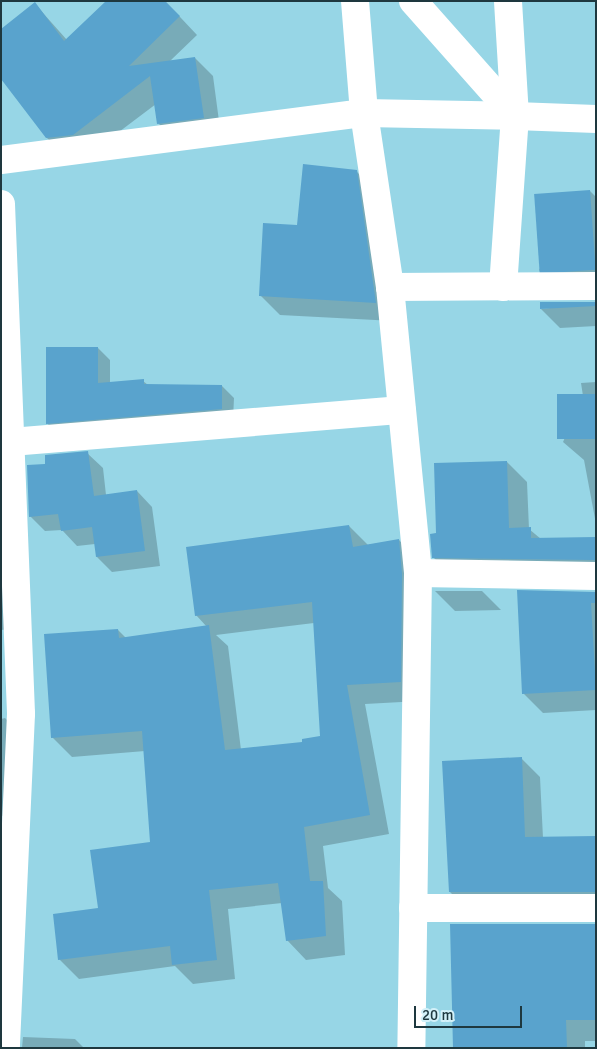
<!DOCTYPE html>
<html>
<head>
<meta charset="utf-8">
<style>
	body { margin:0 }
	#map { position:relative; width:597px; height:1049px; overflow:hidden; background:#97d6e6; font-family:Signika,sans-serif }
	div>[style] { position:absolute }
	.shadow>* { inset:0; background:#0003 }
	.building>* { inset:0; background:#59a3cd; transform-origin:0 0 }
	.street>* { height:28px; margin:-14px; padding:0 14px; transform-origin:14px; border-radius:14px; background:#fff }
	span { translate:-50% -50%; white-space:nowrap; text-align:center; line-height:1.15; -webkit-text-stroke:4px #d3f1f9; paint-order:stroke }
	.frame { position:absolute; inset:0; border:2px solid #1e383f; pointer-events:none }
	.scale { position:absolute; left:414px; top:1006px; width:108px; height:22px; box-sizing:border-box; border:2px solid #1e383f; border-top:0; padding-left:6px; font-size:15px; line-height:18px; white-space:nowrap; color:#1e383f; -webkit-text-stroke:4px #d3f1f9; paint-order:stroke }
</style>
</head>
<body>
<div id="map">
	<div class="shadow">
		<div style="clip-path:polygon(165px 1px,197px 35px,170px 61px,195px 58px,213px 76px,221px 136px,177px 142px,158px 123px,156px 104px,91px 153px,66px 156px,47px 138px,35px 4px,67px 40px)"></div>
		<div style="clip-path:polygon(356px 171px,376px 191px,394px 321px,280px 315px,261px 296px,298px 226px)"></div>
		<div style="clip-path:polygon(590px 191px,596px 197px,596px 290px,558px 289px,539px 270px)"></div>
		<div style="clip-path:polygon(596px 303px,596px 326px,560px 328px,541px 309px)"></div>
		<div style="clip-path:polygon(98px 348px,110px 360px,110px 384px,143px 381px,148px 385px,222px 386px,234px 398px,233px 420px,58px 435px,47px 423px)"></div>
		<div style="clip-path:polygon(596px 382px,596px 524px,584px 460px,563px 442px,583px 396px,581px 383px)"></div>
		<div style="clip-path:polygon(87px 453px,103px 468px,106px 495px,137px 491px,152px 507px,160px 566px,112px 572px,97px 557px,95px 544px,77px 546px,62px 530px,45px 531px,30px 516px,47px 465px)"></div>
		<div style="clip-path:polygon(507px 462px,527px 482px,529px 529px,541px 539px,596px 538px,596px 580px,454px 578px,433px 557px,438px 534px)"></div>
		<div style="clip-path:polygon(1px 475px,21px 628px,1px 630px)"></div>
		<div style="clip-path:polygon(evenodd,349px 526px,368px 545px,399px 540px,418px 560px,420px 701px,365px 704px,389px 834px,323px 846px,328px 888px,342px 901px,345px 955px,306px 960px,287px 940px,282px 903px,228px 909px,235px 979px,193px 984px,175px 966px,79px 979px,59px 959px,152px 843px,145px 751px,72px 757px,52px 737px,118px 630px,126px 638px,207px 627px,196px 615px,349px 526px,314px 623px,321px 737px,303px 743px,241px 750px,228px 646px,216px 635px,314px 623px)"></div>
		<div style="clip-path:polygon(435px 591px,482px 591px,501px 610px,455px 611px)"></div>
		<div style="clip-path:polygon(596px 593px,596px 710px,543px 713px,523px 693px)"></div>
		<div style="clip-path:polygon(5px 718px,25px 739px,22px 814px,1px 816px,1px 719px)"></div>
		<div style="clip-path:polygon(521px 758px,540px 777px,543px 838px,596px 838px,596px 911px,469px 911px,450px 892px)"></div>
		<div style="clip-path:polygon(596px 925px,596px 1041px,585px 1041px,585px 1048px,454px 1048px)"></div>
		<div style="clip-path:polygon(23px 1037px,75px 1039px,84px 1048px,22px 1048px)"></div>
	</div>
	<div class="building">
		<div style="clip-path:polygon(106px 1px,165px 1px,180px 16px,129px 66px,195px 57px,204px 118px,157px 124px,150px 76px,73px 135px,46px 138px,1px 79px,1px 29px,35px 2px,64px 41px)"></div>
		<div style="clip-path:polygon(303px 164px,357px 170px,376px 303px,259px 296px,263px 223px,297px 225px)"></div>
		<div style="left:590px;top:190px;width:80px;height:56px;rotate:86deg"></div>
		<div style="clip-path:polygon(540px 302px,596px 302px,596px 306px,540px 309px)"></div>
		<div style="clip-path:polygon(46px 347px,98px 347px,98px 383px,144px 379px,144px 384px,222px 385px,222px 409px,46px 424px)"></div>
		<div style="left:596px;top:394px;width:45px;height:39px;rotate:90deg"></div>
		<div style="clip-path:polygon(88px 451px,94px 496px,137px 490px,145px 551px,96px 557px,92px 527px,61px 531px,58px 514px,29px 517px,27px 465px,45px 464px,45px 455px)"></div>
		<div style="clip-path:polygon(507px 461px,509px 528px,531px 527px,531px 538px,596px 537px,596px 560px,432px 558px,430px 534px,436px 533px,434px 463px)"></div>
		<div style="clip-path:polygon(349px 525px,353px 547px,399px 539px,402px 574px,401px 682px,347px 685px,370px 815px,304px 827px,310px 881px,323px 881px,326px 936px,286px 941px,278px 883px,209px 890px,217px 960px,172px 965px,170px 946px,58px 960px,53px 914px,98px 908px,90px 850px,150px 842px,142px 731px,51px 738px,44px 634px,118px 629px,119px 638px,209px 625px,225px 750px,302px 742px,302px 739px,320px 736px,312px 602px,195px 616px,186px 547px)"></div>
		<div style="clip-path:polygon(517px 590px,596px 592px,596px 603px,591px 603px,596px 690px,522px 694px)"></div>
		<div style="clip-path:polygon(522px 757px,525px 837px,596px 836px,596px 892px,449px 892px,442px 761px)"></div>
		<div style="clip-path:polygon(450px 924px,596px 924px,596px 1020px,566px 1020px,567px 1048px,453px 1048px)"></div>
	</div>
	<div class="street">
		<div style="left:355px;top:1px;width:112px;rotate:85.4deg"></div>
		<div style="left:364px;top:113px;width:151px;rotate:1.1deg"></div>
		<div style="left:413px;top:1px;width:154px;rotate:48.4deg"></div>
		<div style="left:515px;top:116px;width:81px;rotate:2.1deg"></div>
		<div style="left:1px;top:160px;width:366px;rotate:-7.4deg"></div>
		<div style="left:364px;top:113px;width:176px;rotate:81.5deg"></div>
		<div style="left:390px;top:287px;width:287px;rotate:84.4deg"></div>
		<div style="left:418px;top:573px;width:475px;rotate:90.8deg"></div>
		<div style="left:1px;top:204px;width:510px;rotate:87.75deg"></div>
		<div style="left:21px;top:714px;width:334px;rotate:92.6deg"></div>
		<div style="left:390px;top:287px;width:206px;rotate:-0.3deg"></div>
		<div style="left:503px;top:287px;width:171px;rotate:-86deg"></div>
		<div style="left:515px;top:116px;width:115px;rotate:-93.5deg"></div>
		<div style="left:11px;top:442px;width:392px;rotate:-4.7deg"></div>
		<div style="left:418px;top:573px;width:178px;rotate:1deg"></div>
		<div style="left:413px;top:908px;width:183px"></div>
	</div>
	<div class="frame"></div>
	<div class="scale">20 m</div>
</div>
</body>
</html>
